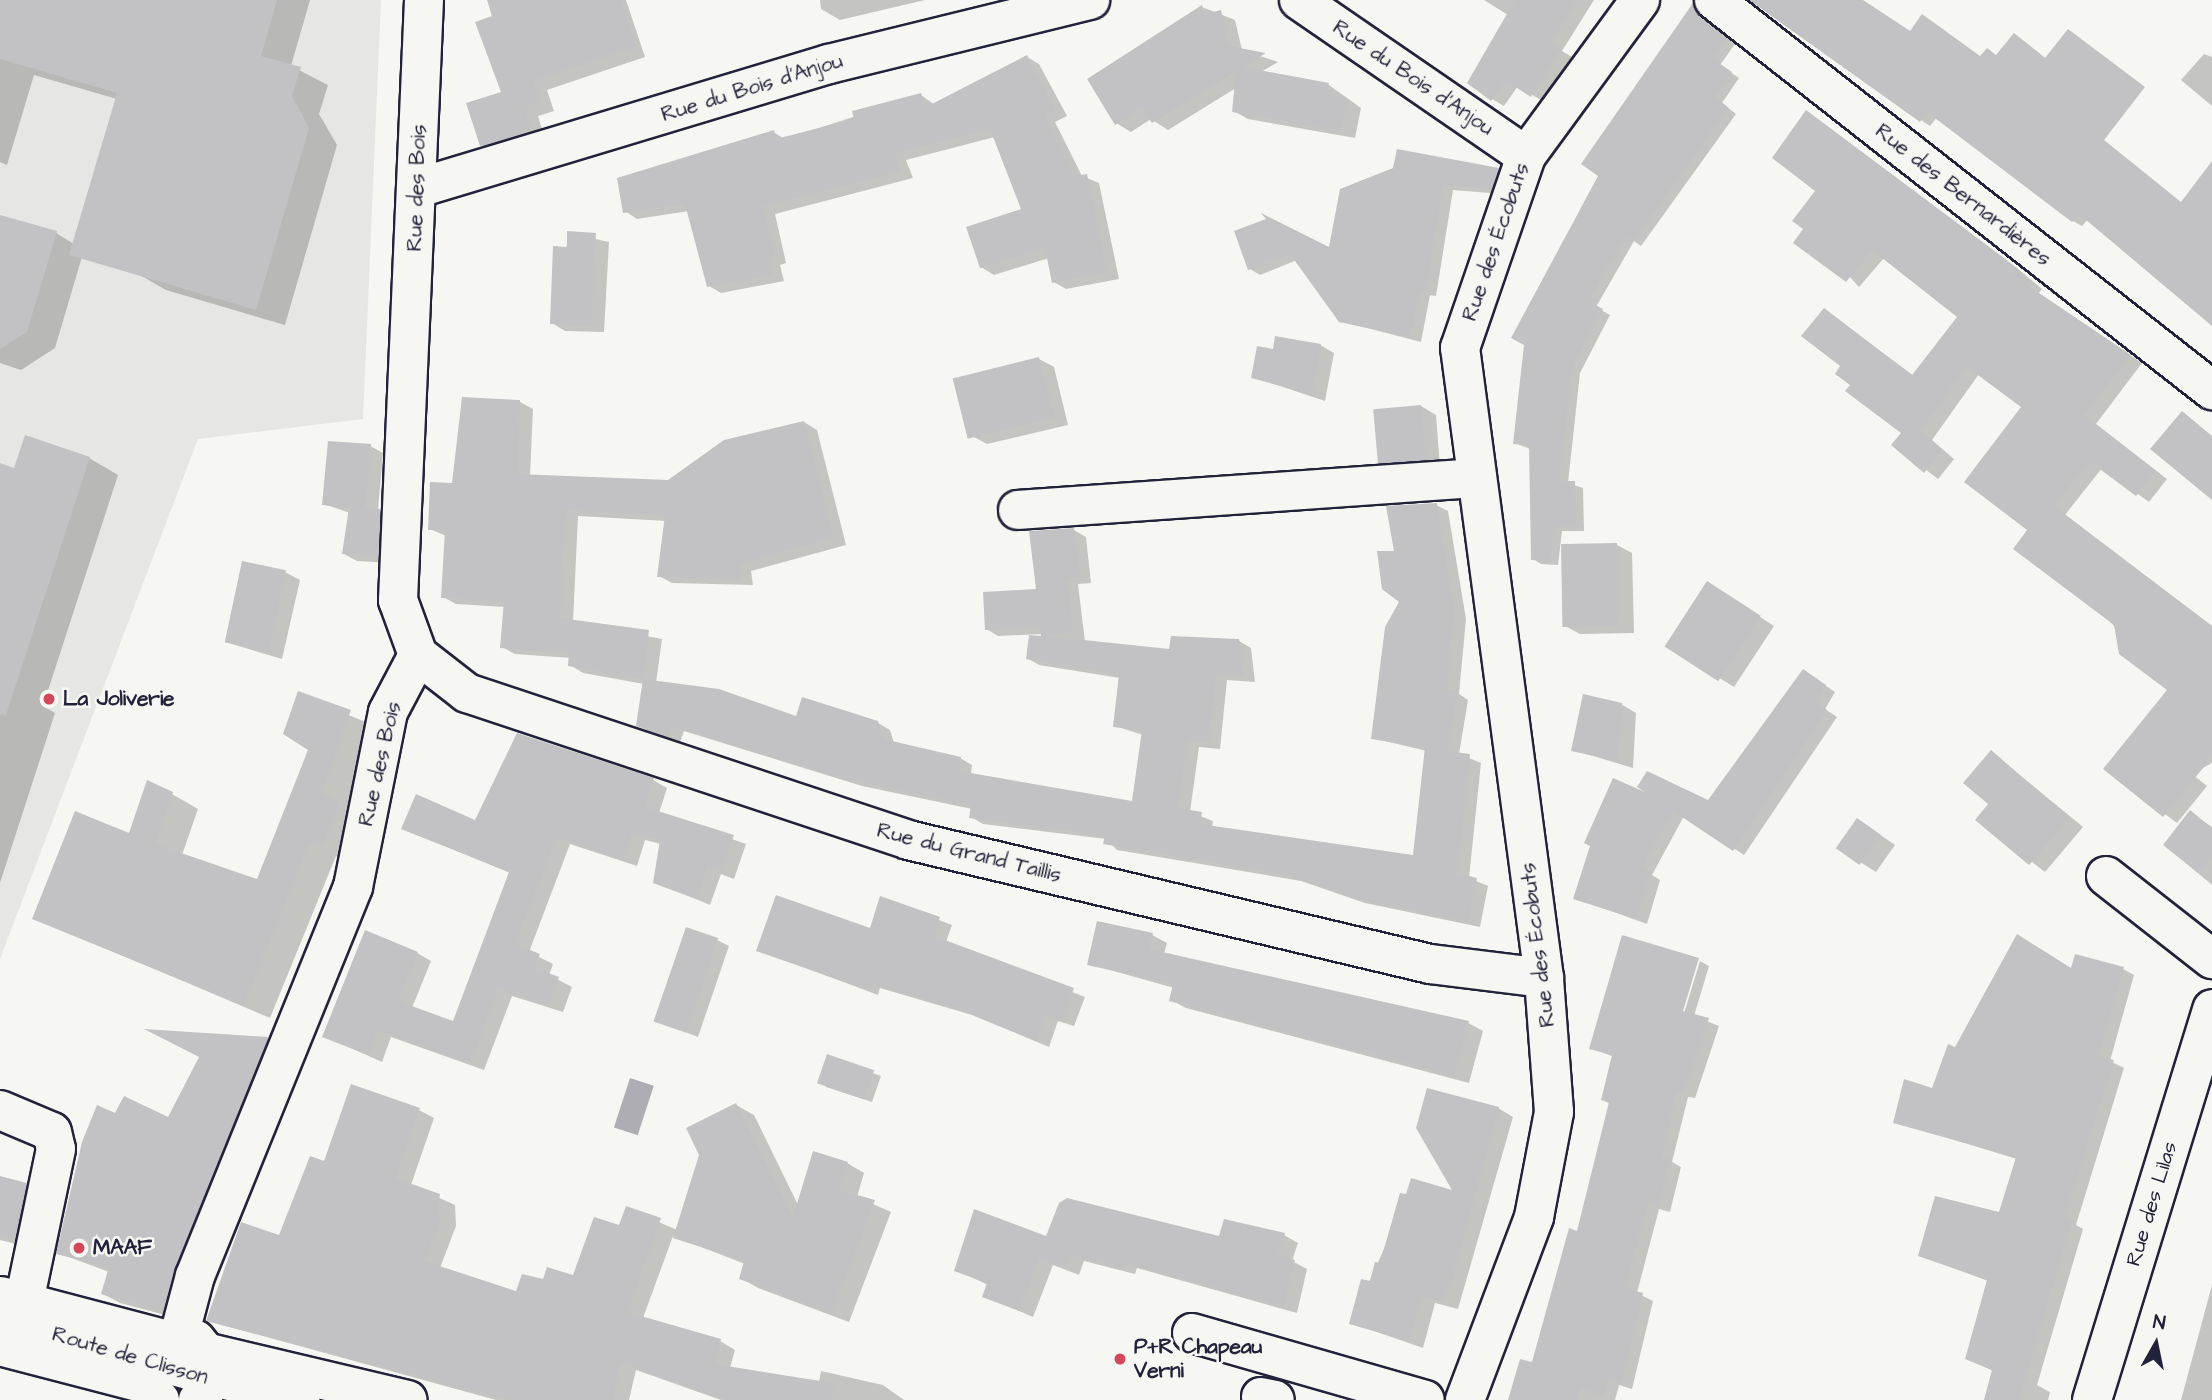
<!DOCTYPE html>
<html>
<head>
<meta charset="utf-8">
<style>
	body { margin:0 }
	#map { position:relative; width:2212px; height:1400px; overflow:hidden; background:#f6f6f2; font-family:"Architects Daughter",sans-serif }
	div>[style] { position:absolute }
	.built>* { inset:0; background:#e6e6e4 }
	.water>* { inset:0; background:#adadb3; transform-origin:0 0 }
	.shadow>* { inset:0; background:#0003 }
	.building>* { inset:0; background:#c2c2c4; transform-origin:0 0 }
	.roads { filter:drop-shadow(2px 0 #22223b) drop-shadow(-2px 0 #22223b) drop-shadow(0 2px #22223b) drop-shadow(0 -2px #22223b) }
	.minor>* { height:38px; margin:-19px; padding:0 19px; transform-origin:19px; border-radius:19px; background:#f6f6f2 }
	.major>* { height:38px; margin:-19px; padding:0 19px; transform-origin:19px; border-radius:19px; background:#f6f6f2 }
	.dots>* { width:19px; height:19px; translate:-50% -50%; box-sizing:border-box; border:4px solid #f6f6f2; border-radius:50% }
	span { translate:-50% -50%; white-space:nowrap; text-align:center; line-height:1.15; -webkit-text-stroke:5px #f6f6f2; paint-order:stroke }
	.street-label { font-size:21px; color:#22223b }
	.poi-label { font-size:21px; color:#22223b; font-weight:700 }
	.left { translate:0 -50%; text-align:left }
	.north { position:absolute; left:2121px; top:1309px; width:70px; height:70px; -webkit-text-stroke:5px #f6f6f2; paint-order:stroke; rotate:9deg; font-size:19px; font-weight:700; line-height:28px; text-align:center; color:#22223b }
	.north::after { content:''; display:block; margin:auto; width:24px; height:32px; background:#22223b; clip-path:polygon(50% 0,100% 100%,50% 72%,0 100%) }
</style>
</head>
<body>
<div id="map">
	<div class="built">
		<div style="clip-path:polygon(0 0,381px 0,363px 419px,198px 439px,0 959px)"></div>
	</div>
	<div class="water">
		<div style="left:630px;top:1078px;width:25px;height:52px;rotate:18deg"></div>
	</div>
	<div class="shadow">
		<div style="clip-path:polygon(0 0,310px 0,291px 66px,328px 85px,319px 114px,337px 145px,285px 325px,166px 290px,138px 274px,117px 99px,34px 75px,7px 165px,0 162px)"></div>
		<div style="clip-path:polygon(489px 0,626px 0,645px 57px,547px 90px,554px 111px,538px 116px,545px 139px,497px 154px,482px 145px,504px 93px)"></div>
		<div style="clip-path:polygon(820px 0,925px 0,840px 20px,821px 9px)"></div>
		<div style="clip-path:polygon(1484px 0,1594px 0,1562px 51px,1572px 57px,1544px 102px,1518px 86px,1504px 106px,1492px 99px,1508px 15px)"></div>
		<div style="clip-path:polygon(1753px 0,1861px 0,1911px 32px,1981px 57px,1998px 56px,2014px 35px,2024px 41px,2074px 81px,2056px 103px,2212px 234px,2212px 322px,2088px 219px,2082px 226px,2073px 221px,1937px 117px,1930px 126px,1921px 120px)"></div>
		<div style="clip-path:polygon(1202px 7px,1235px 20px,1242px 50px,1278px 62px,1261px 72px,1329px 85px,1361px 108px,1355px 138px,1248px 119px,1234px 111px,1236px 88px,1168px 130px,1151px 119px,1131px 132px,1116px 123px)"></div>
		<div style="clip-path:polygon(1702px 11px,1735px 44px,1720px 65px,1739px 78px,1722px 103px,1736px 114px,1641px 246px,1634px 241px,1596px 307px,1610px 315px,1580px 373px,1568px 483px,1583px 488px,1584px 531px,1562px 531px,1558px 565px,1541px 564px,1533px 559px,1530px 449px,1515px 443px)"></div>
		<div style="clip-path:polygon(2204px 54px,2212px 57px,2212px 106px,2181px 80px)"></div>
		<div style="clip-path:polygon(1027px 57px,1039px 64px,1067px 116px,1055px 122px,1082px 176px,1099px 183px,1119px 279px,1066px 289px,1054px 282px,1049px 258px,994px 275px,981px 267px,1024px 210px,995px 137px,906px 160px,913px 178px,775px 214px,786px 263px,780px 265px,784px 281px,721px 293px,709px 286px,689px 211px,637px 219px,625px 211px,773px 132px,785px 139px,921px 95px,935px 105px)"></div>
		<div style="clip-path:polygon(1807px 112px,2017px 268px,2042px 289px,2038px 294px,2142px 363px,2096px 424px,2167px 479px,2149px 502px,2102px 468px,2065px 515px,2212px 626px,2212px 763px,2192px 774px,2207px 786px,2177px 823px,2105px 769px,2169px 689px,2030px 530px,2023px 407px,1979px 374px,1932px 440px,1954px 459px,1938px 479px,1894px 445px,1903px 432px,1852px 385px,1824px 310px,1914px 376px,1959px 316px,1884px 258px,1859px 287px,1806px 229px,1817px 190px)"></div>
		<div style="clip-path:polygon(1498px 170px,1508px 175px,1502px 194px,1453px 190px,1436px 296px,1430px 295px,1421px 342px,1340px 321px,1297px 260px,1260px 275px,1250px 269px,1236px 232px,1331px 250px,1341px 190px)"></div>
		<div style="clip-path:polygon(0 217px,56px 233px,84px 250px,55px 348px,21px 370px,0 363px)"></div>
		<div style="clip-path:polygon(569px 233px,609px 242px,604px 332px,565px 331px,552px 323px)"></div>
		<div style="clip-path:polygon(1320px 345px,1334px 353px,1325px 401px,1253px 377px,1275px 351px)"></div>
		<div style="clip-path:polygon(1039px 359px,1054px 367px,1068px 425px,987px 444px,972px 436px)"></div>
		<div style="clip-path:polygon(520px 402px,533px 409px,530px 476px,668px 482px,804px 422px,817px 430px,846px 545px,751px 571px,753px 585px,672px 583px,659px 576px,666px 521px,578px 516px,573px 622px,662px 639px,656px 683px,797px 719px,878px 723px,890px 730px,894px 743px,960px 758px,972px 765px,971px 774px,1134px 803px,1143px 735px,1115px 726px,1120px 678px,1039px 665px,1027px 658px,1042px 634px,998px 636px,986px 629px,1038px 591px,1074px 530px,1086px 537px,1091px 583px,1078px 584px,1085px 642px,1171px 651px,1239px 641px,1251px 648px,1255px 682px,1227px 680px,1220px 749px,1199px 747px,1190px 812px,1213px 821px,1212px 827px,1415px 857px,1427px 751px,1372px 738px,1401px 602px,1396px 552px,1436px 505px,1448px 511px,1466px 619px,1459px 694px,1468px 700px,1459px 754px,1481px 763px,1469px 878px,1488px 886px,1480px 927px,1365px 903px,1301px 881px,1117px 850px,1106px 839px,983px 824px,971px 817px,972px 809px,862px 786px,684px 731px,680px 742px,650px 732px,638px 725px,644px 684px,583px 673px,570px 665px,571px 658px,515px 654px,502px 647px,505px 607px,456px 604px,443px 597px,446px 536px,430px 529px,453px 485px)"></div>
		<div style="clip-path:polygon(1421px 406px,1436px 415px,1440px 467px,1395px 470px,1381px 462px)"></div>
		<div style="clip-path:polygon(370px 446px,383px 453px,378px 510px,393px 518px,391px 563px,357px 561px,344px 554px,350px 513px,324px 504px)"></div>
		<div style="clip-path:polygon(89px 458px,118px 475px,43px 706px,55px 713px,0 883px,0 465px,15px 470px)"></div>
		<div style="clip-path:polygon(1617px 545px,1632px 553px,1634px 633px,1580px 634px,1565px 626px)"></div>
		<div style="clip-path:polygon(285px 572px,300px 580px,282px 659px,225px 642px)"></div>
		<div style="clip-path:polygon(1722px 592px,1774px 626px,1734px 687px,1671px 648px)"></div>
		<div style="clip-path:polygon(1813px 677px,1835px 692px,1825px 709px,1837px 717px,1744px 855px,1684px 816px,1652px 875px,1660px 880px,1647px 924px,1575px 898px,1652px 797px,1708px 802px)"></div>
		<div style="clip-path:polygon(299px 694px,377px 727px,348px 808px,366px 818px,349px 861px,336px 856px,270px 1018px,34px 918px,172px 794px,198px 809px,182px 855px,258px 881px,310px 749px)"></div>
		<div style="clip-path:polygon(1621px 704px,1636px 713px,1633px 768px,1573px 750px)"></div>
		<div style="clip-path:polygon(1992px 752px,2083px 827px,2045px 872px,1977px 820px,1991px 803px)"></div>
		<div style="clip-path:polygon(653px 780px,667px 788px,659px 813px,746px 844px,734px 879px,721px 874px,710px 905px,655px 882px,661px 844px,645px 840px,637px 866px,570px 844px,529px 952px,553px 964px,549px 975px,572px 987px,563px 1012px,512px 996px,484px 1070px,391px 1037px,382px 1062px,324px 1036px,417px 953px,431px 961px,412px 1008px,454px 1023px,510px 873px,403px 828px,476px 822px)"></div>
		<div style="clip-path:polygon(2190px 813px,2212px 827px,2212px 885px,2165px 845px)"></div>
		<div style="clip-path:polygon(1872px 829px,1895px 845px,1876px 872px,1838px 848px)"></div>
		<div style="clip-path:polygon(881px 898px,952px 925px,946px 942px,1085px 997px,1074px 1026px,1058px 1021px,1049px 1047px,972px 1015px,880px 988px,878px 995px,758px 950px,871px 930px)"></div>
		<div style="clip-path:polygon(1152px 935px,1167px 943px,1164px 954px,1468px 1023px,1483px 1031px,1469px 1083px,1186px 1008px,1171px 1000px,1174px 988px,1089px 964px)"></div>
		<div style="clip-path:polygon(717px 940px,729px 946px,698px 1037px,656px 1021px)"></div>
		<div style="clip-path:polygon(1700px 961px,1709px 966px,1694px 1016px,1719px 1026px,1695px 1098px,1688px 1097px,1672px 1162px,1681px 1167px,1670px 1212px,1659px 1209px,1637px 1293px,1653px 1301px,1632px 1389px,1619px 1385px,1615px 1400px,1513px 1400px,1533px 1364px,1578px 1233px,1610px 1104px,1603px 1100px,1614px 1057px,1591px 1048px,1682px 1020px)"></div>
		<div style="clip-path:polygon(2123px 969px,2134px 975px,2110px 1061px,2124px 1068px,2076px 1225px,2083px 1229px,2037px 1385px,2050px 1392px,2048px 1400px,1986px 1400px,1993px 1371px,1967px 1358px,1988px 1281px,1920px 1255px,2000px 1214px,2017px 1159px,1895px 1122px,1934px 1090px,1956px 1049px,2073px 971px)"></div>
		<div style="clip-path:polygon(151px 1031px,268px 1039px,284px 1049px,180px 1319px,120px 1303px,103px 1294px,109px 1272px,58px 1253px,116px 1115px,169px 1119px,200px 1057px)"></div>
		<div style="clip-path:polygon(829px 1057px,881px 1076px,872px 1102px,826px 1087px)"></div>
		<div style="clip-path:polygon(736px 1105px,754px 1115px,798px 1205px,847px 1163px,864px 1173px,857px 1197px,891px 1212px,849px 1322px,758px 1288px,741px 1278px,745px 1264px,673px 1236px,643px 1318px,720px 1341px,735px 1350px,730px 1368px,819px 1382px,821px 1371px,883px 1385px,904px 1400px,721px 1400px,636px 1370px,629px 1400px,496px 1400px,208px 1321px,280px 1237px,325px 1163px,419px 1110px,434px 1118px,411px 1185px,455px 1205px,456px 1226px,440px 1268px,517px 1293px,574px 1277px,620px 1227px,627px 1208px,677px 1230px)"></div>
		<div style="clip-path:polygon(1498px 1108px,1513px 1117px,1458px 1309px,1435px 1303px,1423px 1348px,1351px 1323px,1407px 1197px,1456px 1193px)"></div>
		<div style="clip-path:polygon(0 1178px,47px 1196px,36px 1249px,0 1240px)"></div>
		<div style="clip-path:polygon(1284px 1235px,1298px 1243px,1292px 1261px,1307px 1269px,1297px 1313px,1137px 1268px,1135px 1274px,1084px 1261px,1079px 1275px,1053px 1265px,1033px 1317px,984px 1296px,988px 1285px,956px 1270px,1047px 1238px)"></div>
		<div style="clip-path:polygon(2212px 1285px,2212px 1400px,2181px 1400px)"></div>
	</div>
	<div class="building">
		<div style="clip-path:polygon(0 0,277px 0,261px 56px,301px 67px,292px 96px,309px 128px,256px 310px,69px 255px,117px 93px,0 59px)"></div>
		<div style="clip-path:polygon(487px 0,621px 0,636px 47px,533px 81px,540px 102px,524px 107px,531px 131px,480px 146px,466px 103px,501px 92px,475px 22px,492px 16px)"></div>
		<div style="clip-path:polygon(1515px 0,1578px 0,1551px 42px,1561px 49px,1531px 97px,1506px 81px,1491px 101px,1467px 83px)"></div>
		<div style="clip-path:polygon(1749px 0,1863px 0,1910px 31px,1922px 14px,1980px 56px,1987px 48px,1996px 55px,2014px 33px,2045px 58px,2068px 29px,2145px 87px,2104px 140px,2181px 202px,2212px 161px,2212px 326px,2079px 214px,2072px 222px,1927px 112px,1920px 122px)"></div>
		<div style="clip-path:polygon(1693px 3px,1727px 38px,1713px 59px,1732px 72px,1715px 97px,1729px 108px,1632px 242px,1625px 237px,1588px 301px,1603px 309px,1572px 368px,1559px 481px,1575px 481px,1576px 527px,1554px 527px,1550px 561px,1531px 560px,1529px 445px,1513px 444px,1524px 345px,1511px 338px,1598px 176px,1581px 164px)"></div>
		<div style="clip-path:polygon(1202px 5px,1204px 14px,1221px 10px,1229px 46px,1266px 53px,1243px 67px,1329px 83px,1327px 95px,1347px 98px,1340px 131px,1232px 112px,1236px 71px,1152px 123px,1142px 108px,1115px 125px,1087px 79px)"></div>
		<div style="clip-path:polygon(1027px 55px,1055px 109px,1044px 114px,1074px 176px,1087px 174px,1107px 272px,1052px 283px,1045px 248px,980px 268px,966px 227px,1021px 209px,990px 129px,895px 153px,901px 171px,763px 207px,775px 256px,768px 258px,772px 275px,707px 287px,685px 204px,623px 213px,617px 178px,774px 130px,776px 139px,854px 119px,852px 111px,921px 93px,926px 107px)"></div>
		<div style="clip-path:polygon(1806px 110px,2004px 258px,2031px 281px,2027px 285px,2131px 355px,2084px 415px,2156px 471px,2136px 496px,2089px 461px,2054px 506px,2212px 626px,2212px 757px,2163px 817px,2103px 769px,2167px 690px,2119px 654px,2114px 625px,2013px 549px,2027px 530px,1964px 482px,2021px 407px,1967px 367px,1920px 431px,1943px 451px,1924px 473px,1891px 445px,1901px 433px,1845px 391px,1850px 385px,1835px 374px,1840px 366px,1801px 336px,1824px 308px,1912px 375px,1957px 317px,1872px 250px,1846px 282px,1793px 243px,1803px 229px,1792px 221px,1815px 191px,1772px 158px)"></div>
		<div style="clip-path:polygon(1397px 149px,1499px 168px,1492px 189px,1443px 185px,1426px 291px,1420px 291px,1410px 337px,1339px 322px,1290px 254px,1248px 270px,1234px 231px,1266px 219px,1261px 213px,1329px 247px,1340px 189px,1393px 168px)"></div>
		<div style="clip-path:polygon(0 215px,57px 231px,27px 332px,0 349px)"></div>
		<div style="clip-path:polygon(567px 231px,596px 233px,591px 326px,550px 324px,553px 246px,567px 247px)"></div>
		<div style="clip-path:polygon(1275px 336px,1321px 344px,1312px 394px,1251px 378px,1257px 346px,1273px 349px)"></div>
		<div style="left:1039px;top:357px;width:62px;height:89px;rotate:76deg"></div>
		<div style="clip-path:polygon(462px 397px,520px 400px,517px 474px,668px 480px,724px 440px,804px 421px,833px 538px,738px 564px,741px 579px,657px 577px,665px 515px,565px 510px,560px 618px,649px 630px,643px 679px,568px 666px,569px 652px,500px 648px,504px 601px,441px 598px,445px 530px,428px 530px,430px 482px,452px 483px)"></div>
		<div style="left:1421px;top:405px;width:55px;height:48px;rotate:85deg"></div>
		<div style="clip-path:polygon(2182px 411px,2212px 436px,2212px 500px,2150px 449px)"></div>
		<div style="clip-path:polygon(25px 435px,90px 457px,6px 715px,0 714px,0 463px,14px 468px)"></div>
		<div style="clip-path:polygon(328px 441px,371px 444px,365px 508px,380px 509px,378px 556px,342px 554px,349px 508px,322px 505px)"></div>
		<div style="clip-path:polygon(1437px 503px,1454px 611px,1447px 690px,1457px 691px,1447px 751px,1470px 754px,1457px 873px,1477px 878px,1468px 922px,1351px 897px,1288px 875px,1103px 844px,1105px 835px,969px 818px,971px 805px,848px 780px,671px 726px,668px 737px,636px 726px,643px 679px,719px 689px,796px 716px,802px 697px,878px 721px,883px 739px,961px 757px,959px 771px,1132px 801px,1142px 730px,1113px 727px,1119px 674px,1026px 659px,1029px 635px,1041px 636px,1040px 627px,985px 630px,983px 592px,1036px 589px,1029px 531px,1074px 528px,1080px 577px,1067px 578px,1073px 633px,1046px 636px,1169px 649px,1171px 636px,1239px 639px,1244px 676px,1216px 675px,1209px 743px,1187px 741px,1178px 808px,1202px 812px,1200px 824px,1413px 855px,1425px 747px,1371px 739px,1385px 627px,1399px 602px,1382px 589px,1377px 551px,1394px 551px,1386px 506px)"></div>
		<div style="left:1617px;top:543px;width:83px;height:56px;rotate:89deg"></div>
		<div style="left:242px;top:561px;width:45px;height:83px;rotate:12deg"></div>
		<div style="left:1707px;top:581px;width:64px;height:78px;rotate:33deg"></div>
		<div style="clip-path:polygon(1803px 669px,1826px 685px,1816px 702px,1827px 710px,1733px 851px,1673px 811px,1642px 868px,1651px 872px,1636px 919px,1573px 899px,1590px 846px,1584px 843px,1613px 778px,1645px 792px,1637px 787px,1647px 771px,1708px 800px)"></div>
		<div style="clip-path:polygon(298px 691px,351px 710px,321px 794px,340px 802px,322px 847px,310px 842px,243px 1005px,32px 919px,75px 811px,129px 833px,147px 780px,173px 792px,155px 844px,257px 879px,308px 750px,283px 734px)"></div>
		<div style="clip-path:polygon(1583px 694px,1622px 703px,1618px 761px,1571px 751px)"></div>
		<div style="clip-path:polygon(517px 733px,654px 778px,645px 807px,734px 835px,720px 872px,707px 867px,696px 899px,653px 883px,660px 840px,631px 834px,623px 860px,556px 838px,515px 944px,540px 954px,535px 968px,559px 977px,549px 1005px,498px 989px,470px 1064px,377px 1030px,368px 1055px,322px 1037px,365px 930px,418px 952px,398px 1001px,453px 1021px,509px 872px,401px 829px,416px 794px,475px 820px)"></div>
		<div style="clip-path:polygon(1991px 750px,2069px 818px,2029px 865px,1975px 820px,1988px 804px,1963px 783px)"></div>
		<div style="clip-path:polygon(2190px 810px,2212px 828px,2212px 856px,2198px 873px,2163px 845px)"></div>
		<div style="left:1857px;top:818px;width:29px;height:37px;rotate:35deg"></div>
		<div style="clip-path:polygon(776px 895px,870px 928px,880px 896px,940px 917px,934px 936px,1074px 988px,1062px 1021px,1045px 1015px,1036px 1041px,958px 1009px,867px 982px,865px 989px,756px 951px)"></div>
		<div style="clip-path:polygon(1097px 921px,1153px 933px,1149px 949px,1469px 1021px,1454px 1076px,1169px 1001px,1173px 984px,1087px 965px)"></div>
		<div style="left:686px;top:927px;width:34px;height:100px;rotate:19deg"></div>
		<div style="clip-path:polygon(2017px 934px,2071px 968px,2075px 954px,2124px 967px,2098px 1056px,2114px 1060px,2064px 1218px,2072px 1220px,2019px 1400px,1984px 1400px,1992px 1370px,1965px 1359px,1987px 1280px,1918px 1256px,1935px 1196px,1999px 1212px,2016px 1157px,1893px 1123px,1904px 1079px,1932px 1088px,1948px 1044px,1955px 1047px)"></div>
		<div style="clip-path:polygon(1622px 935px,1699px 958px,1683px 1011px,1709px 1018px,1684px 1093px,1677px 1092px,1661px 1157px,1670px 1159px,1658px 1207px,1648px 1204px,1625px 1288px,1643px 1293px,1621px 1384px,1607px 1380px,1604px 1395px,1580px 1389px,1578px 1400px,1508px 1400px,1520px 1359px,1532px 1362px,1569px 1228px,1577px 1231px,1609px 1102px,1601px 1100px,1612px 1055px,1589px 1049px)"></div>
		<div style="clip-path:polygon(144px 1029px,268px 1037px,163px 1311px,101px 1294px,109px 1267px,56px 1254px,82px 1142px,97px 1105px,115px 1113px,124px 1096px,168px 1117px,199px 1057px)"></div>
		<div style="left:827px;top:1054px;width:50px;height:31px;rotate:19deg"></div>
		<div style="clip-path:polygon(351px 1084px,420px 1108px,395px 1178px,440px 1194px,437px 1213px,442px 1215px,424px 1261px,516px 1291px,522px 1274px,543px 1279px,547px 1267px,573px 1275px,594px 1217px,619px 1225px,626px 1206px,661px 1218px,627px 1312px,721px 1339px,714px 1364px,833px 1383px,832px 1400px,726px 1400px,621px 1363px,612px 1400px,509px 1400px,206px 1321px,241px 1222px,279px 1235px,310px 1156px,324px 1161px)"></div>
		<div style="clip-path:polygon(1427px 1088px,1499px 1107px,1451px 1283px,1443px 1302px,1421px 1296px,1409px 1341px,1349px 1324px,1361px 1279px,1370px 1281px,1375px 1262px,1380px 1263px,1400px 1193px,1406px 1194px,1411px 1178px,1452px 1190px,1416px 1128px)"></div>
		<div style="clip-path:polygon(736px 1103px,793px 1217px,813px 1151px,848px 1162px,839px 1190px,875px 1200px,831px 1313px,739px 1279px,744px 1261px,673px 1238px,699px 1155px,686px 1128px)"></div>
		<div style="clip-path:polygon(0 1176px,27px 1183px,15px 1238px,0 1235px)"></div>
		<div style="clip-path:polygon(1067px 1198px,1219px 1236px,1224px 1219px,1285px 1233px,1278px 1255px,1295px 1260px,1283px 1307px,1123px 1262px,1122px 1268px,1070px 1255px,1065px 1268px,1039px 1258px,1019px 1311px,982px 1297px,987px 1283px,954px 1271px,974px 1209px,1046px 1236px,1059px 1203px)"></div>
	</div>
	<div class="roads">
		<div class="minor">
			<div style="left:424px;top:0;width:601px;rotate:92.48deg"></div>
			<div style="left:398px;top:600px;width:59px;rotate:70deg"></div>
			<div style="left:418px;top:655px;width:62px;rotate:37.8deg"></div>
			<div style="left:467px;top:693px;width:465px;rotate:18.4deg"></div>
			<div style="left:908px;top:840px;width:537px;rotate:13.36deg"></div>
			<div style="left:1430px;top:964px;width:115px;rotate:7deg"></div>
			<div style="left:1299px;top:0;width:275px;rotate:34.5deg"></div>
			<div style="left:1714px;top:0;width:633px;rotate:38.07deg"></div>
			<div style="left:418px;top:188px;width:429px;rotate:-16.8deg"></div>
			<div style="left:829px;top:64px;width:269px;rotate:-13.8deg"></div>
			<div style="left:1018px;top:510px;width:460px;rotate:-4deg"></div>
			<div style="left:2106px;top:876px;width:135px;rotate:38.1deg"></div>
			<div style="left:0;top:1110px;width:56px;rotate:22.9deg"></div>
			<div style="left:52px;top:1132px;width:17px;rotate:77deg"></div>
			<div style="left:56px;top:1149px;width:156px;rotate:101.8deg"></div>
			<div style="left:0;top:1320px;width:311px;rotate:14.9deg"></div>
			<div style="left:1192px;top:1333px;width:242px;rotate:16deg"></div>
			<div style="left:179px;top:1336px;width:62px;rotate:-75.1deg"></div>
			<div style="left:195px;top:1276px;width:420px;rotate:-67.9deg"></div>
			<div style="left:353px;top:887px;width:178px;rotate:-78.7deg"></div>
			<div style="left:388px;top:712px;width:64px;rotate:-62.2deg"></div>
			<div style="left:1261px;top:1397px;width:14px;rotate:12deg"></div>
			<div style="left:1465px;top:1400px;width:196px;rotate:-69.3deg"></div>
			<div style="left:1534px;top:1217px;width:107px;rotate:-79.2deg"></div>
			<div style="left:1554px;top:1112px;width:134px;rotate:-94.3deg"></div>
			<div style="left:1544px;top:978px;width:636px;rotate:-97.59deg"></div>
			<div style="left:1460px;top:348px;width:203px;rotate:-71deg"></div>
			<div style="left:1526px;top:156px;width:193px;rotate:-53.8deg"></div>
			<div style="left:2092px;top:1400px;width:409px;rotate:-72.9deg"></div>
		</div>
		<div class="major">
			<div style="left:0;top:1296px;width:170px;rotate:14.7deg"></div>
			<div style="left:0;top:1346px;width:151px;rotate:14.6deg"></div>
			<div style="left:209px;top:1353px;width:204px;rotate:13.3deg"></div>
			<div style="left:160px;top:1400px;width:21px;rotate:-131deg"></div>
			<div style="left:146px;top:1384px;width:24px;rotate:-92deg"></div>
			<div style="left:145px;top:1360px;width:19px;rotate:-55deg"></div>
			<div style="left:156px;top:1344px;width:24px;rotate:-19deg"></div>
			<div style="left:179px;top:1336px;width:17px;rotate:13deg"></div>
			<div style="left:196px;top:1340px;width:27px;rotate:51deg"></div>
			<div style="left:213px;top:1361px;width:19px;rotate:90deg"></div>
			<div style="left:213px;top:1380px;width:25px;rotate:127deg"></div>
		</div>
	</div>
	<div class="dots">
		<div style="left:49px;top:699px;background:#d1495b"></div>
		<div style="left:79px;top:1248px;background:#d1495b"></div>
		<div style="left:1120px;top:1359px;background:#d1495b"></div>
	</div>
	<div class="street-label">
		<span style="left:1413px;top:78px;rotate:34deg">Rue du Bois d'Anjou</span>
		<span style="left:752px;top:88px;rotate:-17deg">Rue du Bois d'Anjou</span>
		<span style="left:417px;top:188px;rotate:-88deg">Rue des Bois</span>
		<span style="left:1963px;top:195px;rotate:38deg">Rue des Bernardières</span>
		<span style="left:1496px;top:242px;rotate:-71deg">Rue des Écobuts</span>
		<span style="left:380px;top:764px;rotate:-77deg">Rue des Bois</span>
		<span style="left:969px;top:853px;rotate:14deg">Rue du Grand Taillis</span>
		<span style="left:1538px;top:945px;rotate:-97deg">Rue des Écobuts</span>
		<span style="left:2152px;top:1204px;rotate:-73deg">Rue des Lilas</span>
		<span style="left:130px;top:1356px;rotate:16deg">Route de Clisson</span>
	</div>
	<div class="poi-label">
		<span class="left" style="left:63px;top:699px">La Joliverie</span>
		<span class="left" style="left:93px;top:1248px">MAAF</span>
		<span class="left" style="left:1134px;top:1359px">P+R Chapeau<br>Verni</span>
	</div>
	<div class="north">N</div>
</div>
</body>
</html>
